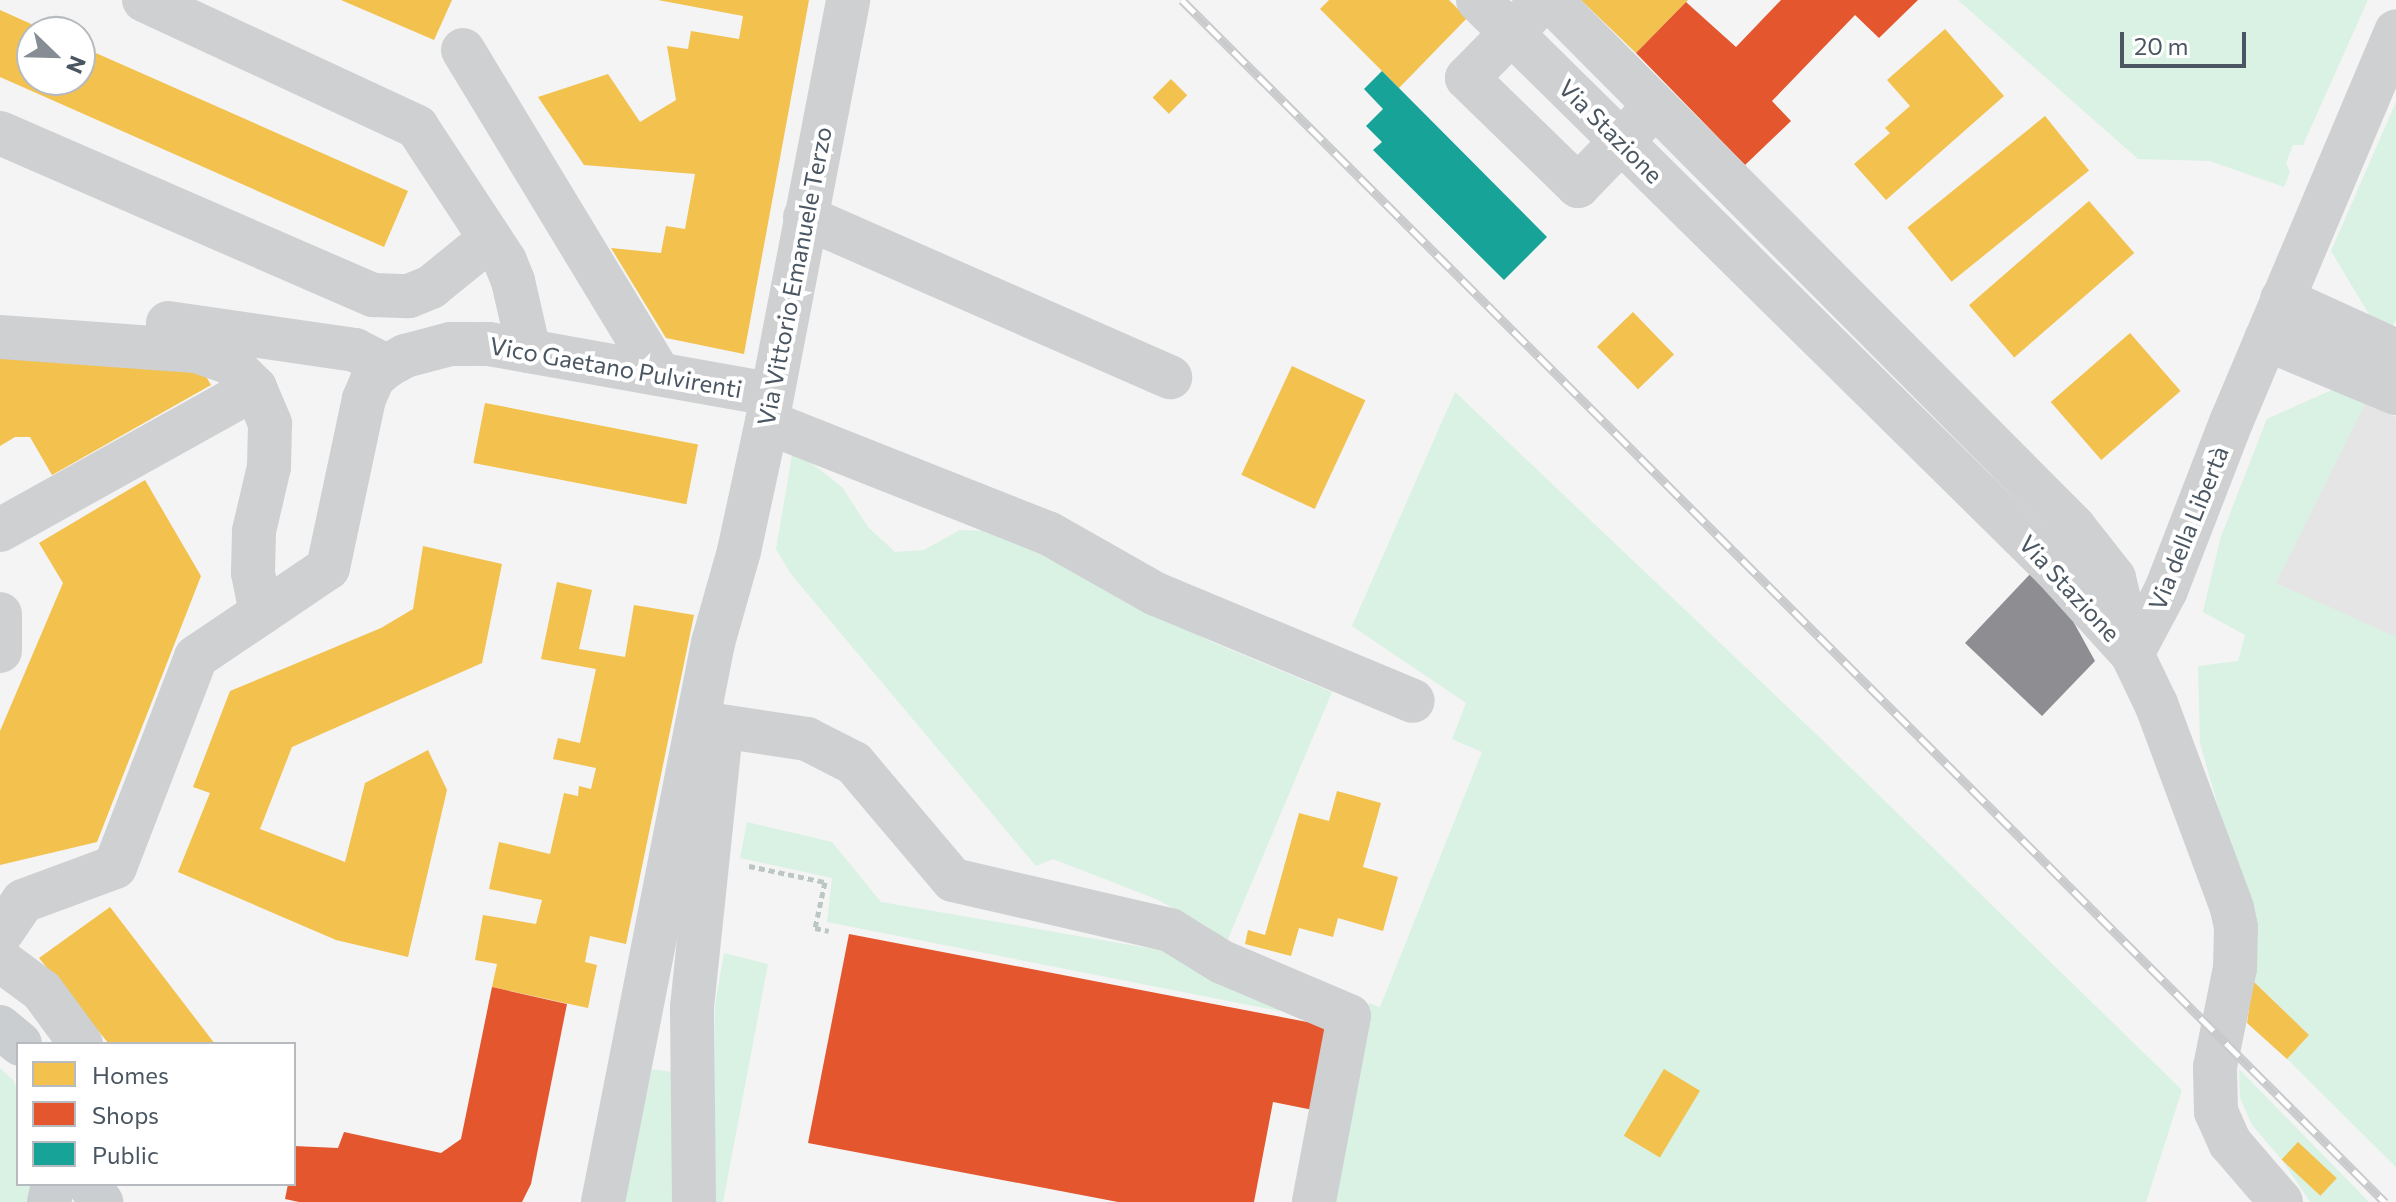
<!DOCTYPE html>
<html>
<head>
<meta charset="utf-8">
<style>
	body { margin:0 }
	#map { position:relative; width:2396px; height:1202px; overflow:hidden; background:#f4f4f4; font-family:Commissioner,sans-serif }
	div>[style] { position:absolute }
	.education>* { inset:0; background:#e6e5e6 }
	.green>* { inset:0; background:#d9f2e3 }
	.homes>* { inset:0; background:#f2c14e; transform-origin:0 0 }
	.shops>* { inset:0; background:#e4572e }
	.public>* { inset:0; background:#17a398 }
	.industry>* { inset:0; background:#8d8d92 }
	.path>* { height:5px; margin-top:-2.5px; transform-origin:0; background:repeating-linear-gradient(90deg,#bcc7c4 0 6px,transparent 0 10px) }
	.minor>* { height:44px; margin:-22px; padding:0 22px; transform-origin:22px; border-radius:22px; background:#ced0d2 }
	.major>* { height:44px; margin:-22px; padding:0 22px; transform-origin:22px; border-radius:22px; background:#caced1 }
	.rail>* { height:9px; margin-top:-4.5px; transform-origin:0; background:repeating-linear-gradient(90deg,#fff 0 18px,#c9cacc 0 36px); box-sizing:border-box; border-block:2px solid #c9cacc }
	span { translate:-50% -50%; white-space:nowrap; text-align:center; line-height:1.15; -webkit-text-stroke:8px #fff; paint-order:stroke }
	.street-label { font-size:24px; color:#4a5661 }
	.legend { position:absolute; left:16px; top:1042px; width:280px; height:144px; box-sizing:border-box; background:#fff; border:2px solid #b7bbc0; margin:0; padding:10px 14px; list-style:none; font-size:24px; color:#4a5661 }
	.legend li { display:flex; align-items:center; gap:16px; height:40px }
	.legend b { width:40px; border:2px solid #b7bbc0 }
	.north { position:absolute; left:16px; top:16px; width:80px; height:80px; box-sizing:border-box; background:#fff; border:2px solid #b7bbc0; border-radius:50%; rotate:113deg; font-size:22px; font-weight:700; line-height:32px; text-align:center; color:#4a5661 }
	.north::after { content:''; display:block; margin:auto; width:28px; height:36px; background:#868d94; clip-path:polygon(50% 0,100% 100%,50% 72%,0 100%) }
	.scale { position:absolute; left:2120px; top:32px; width:126px; height:36px; box-sizing:border-box; border:4px solid #4a5661; border-top:0; padding-left:10px; font-size:24px; line-height:28px; white-space:nowrap; color:#4a5661; -webkit-text-stroke:6px #fff; paint-order:stroke }
</style>
</head>
<body>
<div id="map">
	<div class="education">
		<div style="clip-path:polygon(2337px 388px,2396px 417px,2396px 693px,2203px 612px,2221px 537px,2267px 419px)"></div>
	</div>
	<div class="green">
		<div style="clip-path:polygon(1958px 0,2368px 0,2303px 145px,2293px 145px,2286px 163px,2290px 172px,2284px 187px,2210px 161px,2138px 159px)"></div>
		<div style="clip-path:polygon(2396px 102px,2396px 320px,2393px 326px,2370px 316px,2331px 251px)"></div>
		<div style="clip-path:polygon(2337px 388px,2366px 402px,2276px 583px,2396px 637px,2396px 1167px,2287px 1059px,2309px 1035px,2253px 981px,2257px 934px,2252px 898px,2233px 859px,2200px 743px,2198px 666px,2238px 661px,2245px 635px,2203px 612px,2221px 537px,2267px 419px)"></div>
		<div style="clip-path:polygon(1455px 392px,1815px 733px,2182px 1090px,2146px 1202px,1328px 1202px,1333px 1153px,1369px 1003px,1380px 1007px,1482px 752px,1452px 739px,1466px 703px,1352px 626px)"></div>
		<div style="clip-path:polygon(793px 449px,842px 487px,868px 527px,895px 552px,924px 550px,960px 530px,995px 531px,1212px 642px,1332px 692px,1225px 946px,1208px 927px,1156px 899px,1053px 859px,1036px 866px,791px 574px,776px 549px)"></div>
		<div style="clip-path:polygon(747px 822px,832px 842px,881px 902px,1171px 952px,1282px 1005px,1279px 1011px,827px 922px,832px 878px,740px 858px)"></div>
		<div style="clip-path:polygon(724px 953px,768px 964px,723px 1202px,714px 1202px,715px 1005px)"></div>
		<div style="clip-path:polygon(0 1068px,14px 1081px,18px 1092px,18px 1184px,33px 1184px,30px 1202px,0 1202px)"></div>
		<div style="clip-path:polygon(652px 1069px,679px 1073px,681px 1202px,623px 1202px)"></div>
		<div style="clip-path:polygon(2239px 1069px,2369px 1202px,2310px 1202px,2282px 1160px,2252px 1125px,2240px 1098px)"></div>
	</div>
	<div class="homes">
		<div style="clip-path:polygon(341px 0,452px 0,434px 40px)"></div>
		<div style="clip-path:polygon(658px 0,809px 0,744px 354px,666px 338px,611px 248px,661px 253px,666px 226px,685px 229px,695px 174px,584px 165px,538px 97px,608px 74px,640px 122px,676px 100px,667px 46px,688px 49px,691px 31px,739px 39px,743px 16px)"></div>
		<div style="clip-path:polygon(1329px 0,1449px 0,1467px 18px,1399px 88px,1320px 9px)"></div>
		<div style="clip-path:polygon(1581px 0,1688px 0,1636px 53px)"></div>
		<div style="clip-path:polygon(0 10px,49px 32px,32px 32px,32px 80px,80px 80px,80px 46px,408px 191px,384px 247px,0 77px)"></div>
		<div style="clip-path:polygon(1945px 29px,2004px 96px,1886px 200px,1854px 164px,1890px 133px,1885px 128px,1910px 106px,1887px 80px)"></div>
		<div style="left:1171px;top:79px;width:23px;height:26px;rotate:45deg"></div>
		<div style="left:2045px;top:116px;width:70px;height:177px;rotate:51deg"></div>
		<div style="left:2089px;top:201px;width:69px;height:159px;rotate:49deg"></div>
		<div style="left:1633px;top:312px;width:59px;height:50px;rotate:46deg"></div>
		<div style="left:2130px;top:333px;width:77px;height:105px;rotate:49deg"></div>
		<div style="clip-path:polygon(0 350px,197px 361px,211px 385px,52px 475px,30px 437px,15px 437px,0 446px)"></div>
		<div style="left:1292px;top:366px;width:81px;height:120px;rotate:25deg"></div>
		<div style="left:485px;top:403px;width:217px;height:61px;rotate:11deg"></div>
		<div style="clip-path:polygon(145px 480px,201px 576px,97px 842px,0 865px,0 731px,63px 583px,39px 543px)"></div>
		<div style="clip-path:polygon(423px 546px,502px 564px,482px 663px,292px 747px,260px 829px,345px 862px,365px 783px,428px 750px,447px 790px,408px 957px,336px 940px,178px 872px,210px 793px,193px 787px,230px 691px,381px 628px,413px 609px)"></div>
		<div style="clip-path:polygon(557px 582px,592px 590px,579px 649px,625px 657px,634px 605px,694px 615px,626px 944px,590px 936px,585px 962px,597px 965px,588px 1008px,492px 987px,497px 964px,475px 960px,483px 915px,536px 924px,542px 900px,489px 889px,499px 842px,550px 854px,564px 793px,578px 796px,579px 786px,591px 789px,596px 768px,553px 759px,558px 738px,580px 743px,596px 669px,541px 659px)"></div>
		<div style="clip-path:polygon(1337px 791px,1381px 803px,1363px 867px,1398px 877px,1383px 931px,1338px 918px,1333px 937px,1299px 928px,1291px 956px,1245px 944px,1248px 930px,1265px 935px,1299px 813px,1329px 821px)"></div>
		<div style="clip-path:polygon(110px 907px,215px 1044px,109px 1044px,39px 958px)"></div>
		<div style="clip-path:polygon(2253px 981px,2309px 1035px,2287px 1059px,2247px 1023px)"></div>
		<div style="left:1664px;top:1069px;width:42px;height:78px;rotate:31deg"></div>
		<div style="left:2298px;top:1142px;width:53px;height:24px;rotate:43deg"></div>
	</div>
	<div class="shops">
		<div style="clip-path:polygon(1781px 0,1918px 0,1879px 38px,1855px 15px,1772px 101px,1791px 121px,1745px 165px,1636px 53px,1686px 2px,1736px 47px)"></div>
		<div style="clip-path:polygon(849px 934px,1328px 1026px,1313px 1110px,1273px 1102px,1254px 1202px,1118px 1202px,808px 1143px)"></div>
		<div style="clip-path:polygon(492px 987px,567px 1004px,531px 1184px,522px 1202px,299px 1202px,285px 1199px,288px 1184px,294px 1184px,294px 1146px,338px 1148px,344px 1132px,441px 1153px,461px 1139px)"></div>
	</div>
	<div class="public">
		<div style="clip-path:polygon(1382px 71px,1547px 237px,1504px 280px,1373px 150px,1382px 142px,1366px 126px,1383px 109px,1364px 89px)"></div>
	</div>
	<div class="industry">
		<div style="clip-path:polygon(2032px 572px,2062px 601px,2095px 661px,2042px 716px,1965px 643px)"></div>
	</div>
	<div class="path">
		<div style="left:749px;top:866px;width:78px;rotate:11.9deg"></div>
		<div style="left:825px;top:882px;width:47px;rotate:102.3deg"></div>
		<div style="left:815px;top:928px;width:14px;rotate:12deg"></div>
	</div>
	<div class="minor">
		<div style="left:144px;top:0;width:301px;rotate:24.9deg"></div>
		<div style="left:417px;top:127px;width:160px;rotate:56.7deg"></div>
		<div style="left:505px;top:261px;width:22px;rotate:68deg"></div>
		<div style="left:513px;top:281px;width:72px;rotate:77.1deg"></div>
		<div style="left:1478px;top:0;width:809px;rotate:44.6deg"></div>
		<div style="left:2054px;top:568px;width:116px;rotate:47.8deg"></div>
		<div style="left:1550px;top:0;width:743px;rotate:45.16deg"></div>
		<div style="left:2074px;top:527px;width:65px;rotate:51.9deg"></div>
		<div style="left:2114px;top:578px;width:78px;rotate:76.7deg"></div>
		<div style="left:1533px;top:11px;width:94px;rotate:134.6deg"></div>
		<div style="left:1467px;top:78px;width:155px;rotate:44.2deg"></div>
		<div style="left:1578px;top:186px;width:91px;rotate:-45.9deg"></div>
		<div style="left:463px;top:50px;width:379px;rotate:58.8deg"></div>
		<div style="left:0;top:133px;width:407px;rotate:23.5deg"></div>
		<div style="left:373px;top:295px;width:36px;rotate:2deg"></div>
		<div style="left:409px;top:296px;width:24px;rotate:-22deg"></div>
		<div style="left:431px;top:287px;width:76px;rotate:-39.1deg"></div>
		<div style="left:805px;top:217px;width:399px;rotate:23.7deg"></div>
		<div style="left:2282px;top:299px;width:125px;rotate:24.5deg"></div>
		<div style="left:168px;top:323px;width:189px;rotate:8.2deg"></div>
		<div style="left:355px;top:350px;width:36px;rotate:27deg"></div>
		<div style="left:0;top:337px;width:196px;rotate:4.1deg"></div>
		<div style="left:196px;top:351px;width:36px;rotate:19deg"></div>
		<div style="left:230px;top:363px;width:35px;rotate:45deg"></div>
		<div style="left:255px;top:388px;width:39px;rotate:67deg"></div>
		<div style="left:270px;top:424px;width:43px;rotate:91.3deg"></div>
		<div style="left:269px;top:467px;width:66px;rotate:103.2deg"></div>
		<div style="left:254px;top:531px;width:42px;rotate:91.4deg"></div>
		<div style="left:253px;top:573px;width:41px;rotate:78.7deg"></div>
		<div style="left:2266px;top:339px;width:141px;rotate:22.6deg"></div>
		<div style="left:767px;top:422px;width:302px;rotate:21.6deg"></div>
		<div style="left:1048px;top:533px;width:124px;rotate:29.5deg"></div>
		<div style="left:1156px;top:594px;width:278px;rotate:22.6deg"></div>
		<div style="left:0;top:530px;width:292px;rotate:-29.1deg"></div>
		<div style="left:0;top:614px;width:37px;rotate:90deg"></div>
		<div style="left:721px;top:726px;width:87px;rotate:8.6deg"></div>
		<div style="left:807px;top:739px;width:53px;rotate:27.1deg"></div>
		<div style="left:854px;top:763px;width:153px;rotate:49.8deg"></div>
		<div style="left:953px;top:880px;width:223px;rotate:13deg"></div>
		<div style="left:1170px;top:930px;width:61px;rotate:31.6deg"></div>
		<div style="left:1222px;top:962px;width:138px;rotate:23deg"></div>
		<div style="left:1349px;top:1016px;width:189px;rotate:100.7deg"></div>
		<div style="left:0;top:935px;width:41px;rotate:-55.9deg"></div>
		<div style="left:23px;top:901px;width:98px;rotate:-20.3deg"></div>
		<div style="left:115px;top:867px;width:225px;rotate:-68.9deg"></div>
		<div style="left:196px;top:657px;width:159px;rotate:-34deg"></div>
		<div style="left:328px;top:568px;width:173px;rotate:-78deg"></div>
		<div style="left:364px;top:399px;width:23px;rotate:-67deg"></div>
		<div style="left:373px;top:378px;width:18px;rotate:-41deg"></div>
		<div style="left:387px;top:366px;width:21px;rotate:-29deg"></div>
		<div style="left:405px;top:356px;width:47px;rotate:-14.9deg"></div>
		<div style="left:450px;top:344px;width:39px"></div>
		<div style="left:489px;top:344px;width:285px;rotate:10.1deg"></div>
		<div style="left:0;top:960px;width:52px;rotate:36.4deg"></div>
		<div style="left:42px;top:991px;width:66px;rotate:53.7deg"></div>
		<div style="left:603px;top:1202px;width:570px;rotate:-78.87deg"></div>
		<div style="left:713px;top:643px;width:96px;rotate:-74.2deg"></div>
		<div style="left:739px;top:551px;width:132px;rotate:-77.8deg"></div>
		<div style="left:767px;top:422px;width:430px;rotate:-79.1deg"></div>
		<div style="left:694px;top:1202px;width:195px;rotate:-90.6deg"></div>
		<div style="left:692px;top:1007px;width:276px;rotate:-84deg"></div>
		<div style="left:2281px;top:1202px;width:78px;rotate:-130.8deg"></div>
		<div style="left:2230px;top:1143px;width:34px;rotate:-114deg"></div>
		<div style="left:2216px;top:1112px;width:45px;rotate:-91.3deg"></div>
		<div style="left:2215px;top:1067px;width:101px;rotate:-78.6deg"></div>
		<div style="left:2235px;top:968px;width:41px;rotate:-88.6deg"></div>
		<div style="left:2236px;top:927px;width:19px;rotate:-102deg"></div>
		<div style="left:2232px;top:908px;width:218px;rotate:-110.4deg"></div>
		<div style="left:2156px;top:704px;width:55px;rotate:-115.6deg"></div>
		<div style="left:2132px;top:654px;width:72px;rotate:-62deg"></div>
		<div style="left:2166px;top:590px;width:182px;rotate:-68.8deg"></div>
		<div style="left:2232px;top:420px;width:422px;rotate:-67.1deg"></div>
	</div>
	<div class="major">
		<div style="left:0;top:1027px;width:26px;rotate:40deg"></div>
		<div style="left:89px;top:1184px;width:22px;rotate:56deg"></div>
		<div style="left:49px;top:1202px;width:18px;rotate:-77deg"></div>
	</div>
	<div class="rail">
		<div style="left:1182px;top:0;width:1701px;rotate:44.98deg"></div>
	</div>
	<div class="street-label">
		<span style="left:1611px;top:131px;rotate:45deg">Via Stazione</span>
		<span style="left:794px;top:276px;rotate:-79deg">Via Vittorio Emanuele Terzo</span>
		<span style="left:616px;top:367px;rotate:10deg">Vico Gaetano Pulvirenti</span>
		<span style="left:2188px;top:528px;rotate:-68deg">Via della Libertà</span>
		<span style="left:2070px;top:588px;rotate:47deg">Via Stazione</span>
	</div>
	<ul class="legend">
	<li><b style="height:22px;background:#f2c14e"></b>Homes</li>
	<li><b style="height:22px;background:#e4572e"></b>Shops</li>
	<li><b style="height:22px;background:#17a398"></b>Public</li>
	</ul>
	<div class="north">N</div>
	<div class="scale">20 m</div>
</div>
</body>
</html>
